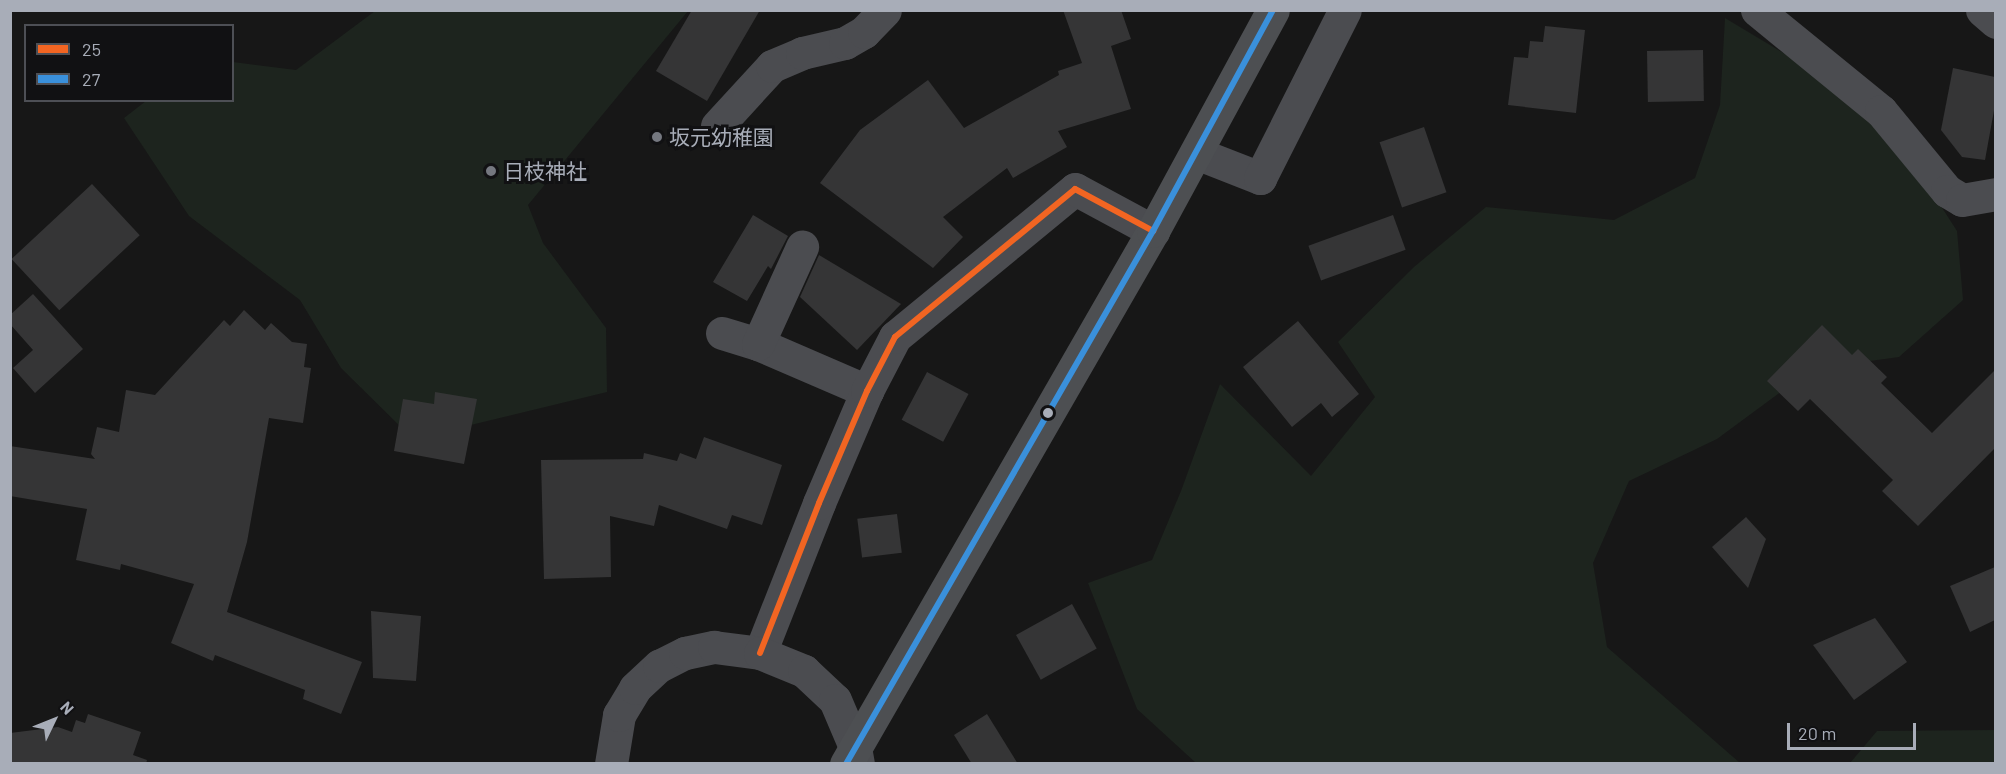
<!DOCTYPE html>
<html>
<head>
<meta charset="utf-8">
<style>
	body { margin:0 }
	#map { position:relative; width:2006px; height:774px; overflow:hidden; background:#171717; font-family:Barlow,"Noto Sans JP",sans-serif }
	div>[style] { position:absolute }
	.green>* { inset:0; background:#1d241e }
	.building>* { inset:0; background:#353536; transform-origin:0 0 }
	.minor>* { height:33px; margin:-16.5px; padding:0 16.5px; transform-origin:16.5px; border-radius:16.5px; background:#4b4c50 }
	.major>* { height:33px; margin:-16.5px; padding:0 16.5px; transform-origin:16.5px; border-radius:16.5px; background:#4d4f52 }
	.bus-1>* { height:6px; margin:-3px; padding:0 3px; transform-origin:3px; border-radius:3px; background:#f26522 }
	.bus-2>* { height:6px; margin:-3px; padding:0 3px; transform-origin:3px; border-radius:3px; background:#3a90db }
	.dots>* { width:16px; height:16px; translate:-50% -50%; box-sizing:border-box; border:3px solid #111113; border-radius:50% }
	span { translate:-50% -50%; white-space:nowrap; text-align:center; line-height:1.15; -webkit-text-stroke:6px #111113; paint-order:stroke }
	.poi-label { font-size:21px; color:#a8adb8 }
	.left { translate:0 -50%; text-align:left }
	.frame { position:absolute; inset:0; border:12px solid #a8adb8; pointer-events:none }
	.legend { position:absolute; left:24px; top:24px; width:210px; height:78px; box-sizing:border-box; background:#111113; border:2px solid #4d4f55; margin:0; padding:8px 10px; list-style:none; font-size:18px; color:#a8adb8 }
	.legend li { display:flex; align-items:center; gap:12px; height:30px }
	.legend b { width:30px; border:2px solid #4d4f55 }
	.north { position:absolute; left:24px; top:690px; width:60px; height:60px; -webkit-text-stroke:4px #111113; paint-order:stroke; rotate:47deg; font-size:16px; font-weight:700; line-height:24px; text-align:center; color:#a8adb8 }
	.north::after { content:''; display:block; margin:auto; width:21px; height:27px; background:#a8adb8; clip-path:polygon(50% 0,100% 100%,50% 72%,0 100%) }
	.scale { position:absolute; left:1787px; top:723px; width:129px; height:27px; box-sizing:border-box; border:3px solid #a8adb8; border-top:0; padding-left:8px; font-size:18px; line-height:21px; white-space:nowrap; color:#a8adb8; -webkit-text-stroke:4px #111113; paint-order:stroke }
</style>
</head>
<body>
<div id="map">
	<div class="green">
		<div style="clip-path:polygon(375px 11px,688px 11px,528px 205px,543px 243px,606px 328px,607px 392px,413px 439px,341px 368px,300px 300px,189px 216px,124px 118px,146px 101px,232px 100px,233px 62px,296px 70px)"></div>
		<div style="clip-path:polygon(1725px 18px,1880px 111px,1957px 231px,1963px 300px,1899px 357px,1812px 369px,1717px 439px,1629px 481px,1593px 563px,1607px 647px,1740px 763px,1196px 763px,1137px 709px,1088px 583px,1152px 560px,1181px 491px,1220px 384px,1311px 476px,1375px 397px,1338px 342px,1414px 267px,1486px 207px,1614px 220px,1695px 178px,1720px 105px)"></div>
		<div style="clip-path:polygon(1995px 730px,1995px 763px,1850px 763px,1877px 731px)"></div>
	</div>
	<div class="building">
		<div style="clip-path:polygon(692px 10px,760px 10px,707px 101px,656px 71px)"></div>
		<div style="clip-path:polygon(1063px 10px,1121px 10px,1131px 39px,1111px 46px,1131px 109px,1058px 131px,1067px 147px,1013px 178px,1007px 168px,943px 217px,963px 237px,933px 268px,820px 183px,860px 130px,928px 80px,964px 128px,1059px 75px,1058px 71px,1082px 63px)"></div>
		<div style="clip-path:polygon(1545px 26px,1585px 30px,1576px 113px,1508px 105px,1514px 57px,1528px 58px,1530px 41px,1543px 42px)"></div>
		<div style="left:1703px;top:50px;width:51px;height:56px;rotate:89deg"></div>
		<div style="clip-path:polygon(1953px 68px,1995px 77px,1995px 105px,1985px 160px,1962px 157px,1941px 130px)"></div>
		<div style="left:1424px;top:127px;width:69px;height:47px;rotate:71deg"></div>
		<div style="left:92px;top:184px;width:70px;height:110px;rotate:47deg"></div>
		<div style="clip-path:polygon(753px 215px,788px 236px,771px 269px,768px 266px,747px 301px,713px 282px)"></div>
		<div style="left:1393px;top:215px;width:37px;height:90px;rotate:70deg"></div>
		<div style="clip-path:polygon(819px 255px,901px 304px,857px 350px,800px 297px)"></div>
		<div style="clip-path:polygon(33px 294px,83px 349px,35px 393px,13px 368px,33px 350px,10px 324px,10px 315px)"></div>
		<div style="clip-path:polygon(244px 310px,265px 330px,271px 323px,292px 342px,307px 344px,304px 367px,311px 368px,303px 423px,269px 418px,247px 542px,227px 612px,362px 662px,341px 714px,303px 699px,305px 690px,215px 655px,213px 661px,171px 643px,194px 584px,121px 564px,120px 570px,76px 560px,87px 509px,10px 496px,10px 446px,95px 459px,91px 454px,97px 427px,119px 432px,126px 390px,155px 395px,224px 320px,230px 326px)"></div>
		<div style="clip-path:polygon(1298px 321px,1359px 394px,1332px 417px,1321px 403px,1292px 427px,1243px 367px)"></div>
		<div style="clip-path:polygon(1822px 325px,1852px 355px,1858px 349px,1887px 377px,1881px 383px,1932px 433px,1995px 370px,1995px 448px,1918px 526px,1882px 491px,1893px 480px,1810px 399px,1798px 411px,1767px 381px)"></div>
		<div style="left:927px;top:372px;width:47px;height:54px;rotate:28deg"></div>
		<div style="clip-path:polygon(435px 392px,477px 399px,464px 464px,394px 451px,403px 399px,434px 404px)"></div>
		<div style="clip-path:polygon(704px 437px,782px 465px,762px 525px,732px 515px,727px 529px,659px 505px,654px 526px,610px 516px,611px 577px,544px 579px,541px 460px,643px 459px,644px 453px,677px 461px,680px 453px,696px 459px)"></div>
		<div style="left:897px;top:514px;width:39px;height:40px;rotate:83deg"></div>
		<div style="clip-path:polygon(1746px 517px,1766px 539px,1748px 588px,1712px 547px)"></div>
		<div style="clip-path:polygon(1995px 567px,1995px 620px,1970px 632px,1950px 586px)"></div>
		<div style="left:1072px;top:604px;width:51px;height:64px;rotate:61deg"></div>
		<div style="clip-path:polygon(371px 611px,421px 616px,416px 681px,373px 678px)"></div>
		<div style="clip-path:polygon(1875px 618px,1907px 662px,1854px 700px,1813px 645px)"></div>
		<div style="clip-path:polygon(88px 714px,141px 732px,133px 755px,147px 760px,146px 764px,10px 764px,10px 733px,58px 727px,72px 732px,76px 720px,85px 723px)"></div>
		<div style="clip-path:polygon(987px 714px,1018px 764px,972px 764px,954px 735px)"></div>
	</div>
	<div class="minor">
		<div style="left:1757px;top:10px;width:160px;rotate:39.2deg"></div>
		<div style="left:1881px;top:111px;width:104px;rotate:50.5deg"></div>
		<div style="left:1947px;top:191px;width:17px;rotate:31deg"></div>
		<div style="left:1962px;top:200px;width:35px;rotate:-10deg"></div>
		<div style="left:1982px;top:10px;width:18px;rotate:41deg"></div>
		<div style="left:717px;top:126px;width:81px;rotate:-47.5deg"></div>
		<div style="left:772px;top:66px;width:33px;rotate:-23deg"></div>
		<div style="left:802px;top:53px;width:44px;rotate:-13.1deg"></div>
		<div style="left:845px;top:43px;width:22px;rotate:-30deg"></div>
		<div style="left:864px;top:32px;width:30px;rotate:-46deg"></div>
		<div style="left:1196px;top:153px;width:69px;rotate:21.3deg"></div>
		<div style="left:1260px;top:178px;width:188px;rotate:-63.2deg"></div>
		<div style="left:722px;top:333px;width:38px;rotate:17deg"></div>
		<div style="left:758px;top:344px;width:119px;rotate:23.3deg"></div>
		<div style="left:758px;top:344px;width:107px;rotate:-65.6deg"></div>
		<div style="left:760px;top:653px;width:161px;rotate:-68.5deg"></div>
		<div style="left:819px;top:503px;width:122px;rotate:-66.8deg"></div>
		<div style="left:867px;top:391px;width:61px;rotate:-62.6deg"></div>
		<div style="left:895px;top:337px;width:233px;rotate:-39.4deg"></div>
		<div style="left:1075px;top:189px;width:89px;rotate:28.3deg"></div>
		<div style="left:611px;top:764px;width:50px;rotate:-80.7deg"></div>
		<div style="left:619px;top:715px;width:31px;rotate:-59deg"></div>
		<div style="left:635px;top:688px;width:33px;rotate:-43deg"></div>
		<div style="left:659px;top:666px;width:29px;rotate:-27deg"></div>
		<div style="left:685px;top:653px;width:30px;rotate:-12deg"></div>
		<div style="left:714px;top:647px;width:46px;rotate:7.4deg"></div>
		<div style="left:760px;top:653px;width:48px;rotate:22.2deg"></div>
		<div style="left:804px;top:671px;width:42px;rotate:43.1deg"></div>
		<div style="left:835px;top:700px;width:51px;rotate:66.9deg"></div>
		<div style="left:855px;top:747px;width:17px;rotate:80deg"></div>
	</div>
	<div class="major">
		<div style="left:846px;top:764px;width:615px;rotate:-60.06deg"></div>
		<div style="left:1153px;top:231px;width:251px;rotate:-61.5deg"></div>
	</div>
	<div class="bus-1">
		<div style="left:760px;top:653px;width:161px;rotate:-68.5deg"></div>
		<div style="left:819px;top:503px;width:122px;rotate:-66.8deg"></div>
		<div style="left:867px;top:391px;width:61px;rotate:-62.6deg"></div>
		<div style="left:895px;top:337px;width:233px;rotate:-39.4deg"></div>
		<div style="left:1075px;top:189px;width:89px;rotate:28.3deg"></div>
	</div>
	<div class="bus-2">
		<div style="left:846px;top:764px;width:615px;rotate:-60.06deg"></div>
		<div style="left:1153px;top:231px;width:251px;rotate:-61.5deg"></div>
	</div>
	<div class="dots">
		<div style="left:657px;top:137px;background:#757880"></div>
		<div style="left:491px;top:171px;background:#757880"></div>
		<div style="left:1048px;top:413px;background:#a8adb8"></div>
	</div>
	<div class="poi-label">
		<span class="left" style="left:669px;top:137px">坂元幼稚園</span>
		<span class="left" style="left:503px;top:171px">日枝神社</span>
	</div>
	<div class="frame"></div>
	<ul class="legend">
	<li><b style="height:8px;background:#f26522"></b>25</li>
	<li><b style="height:8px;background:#3a90db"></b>27</li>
	</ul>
	<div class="north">N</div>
	<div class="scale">20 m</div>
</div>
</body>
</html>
